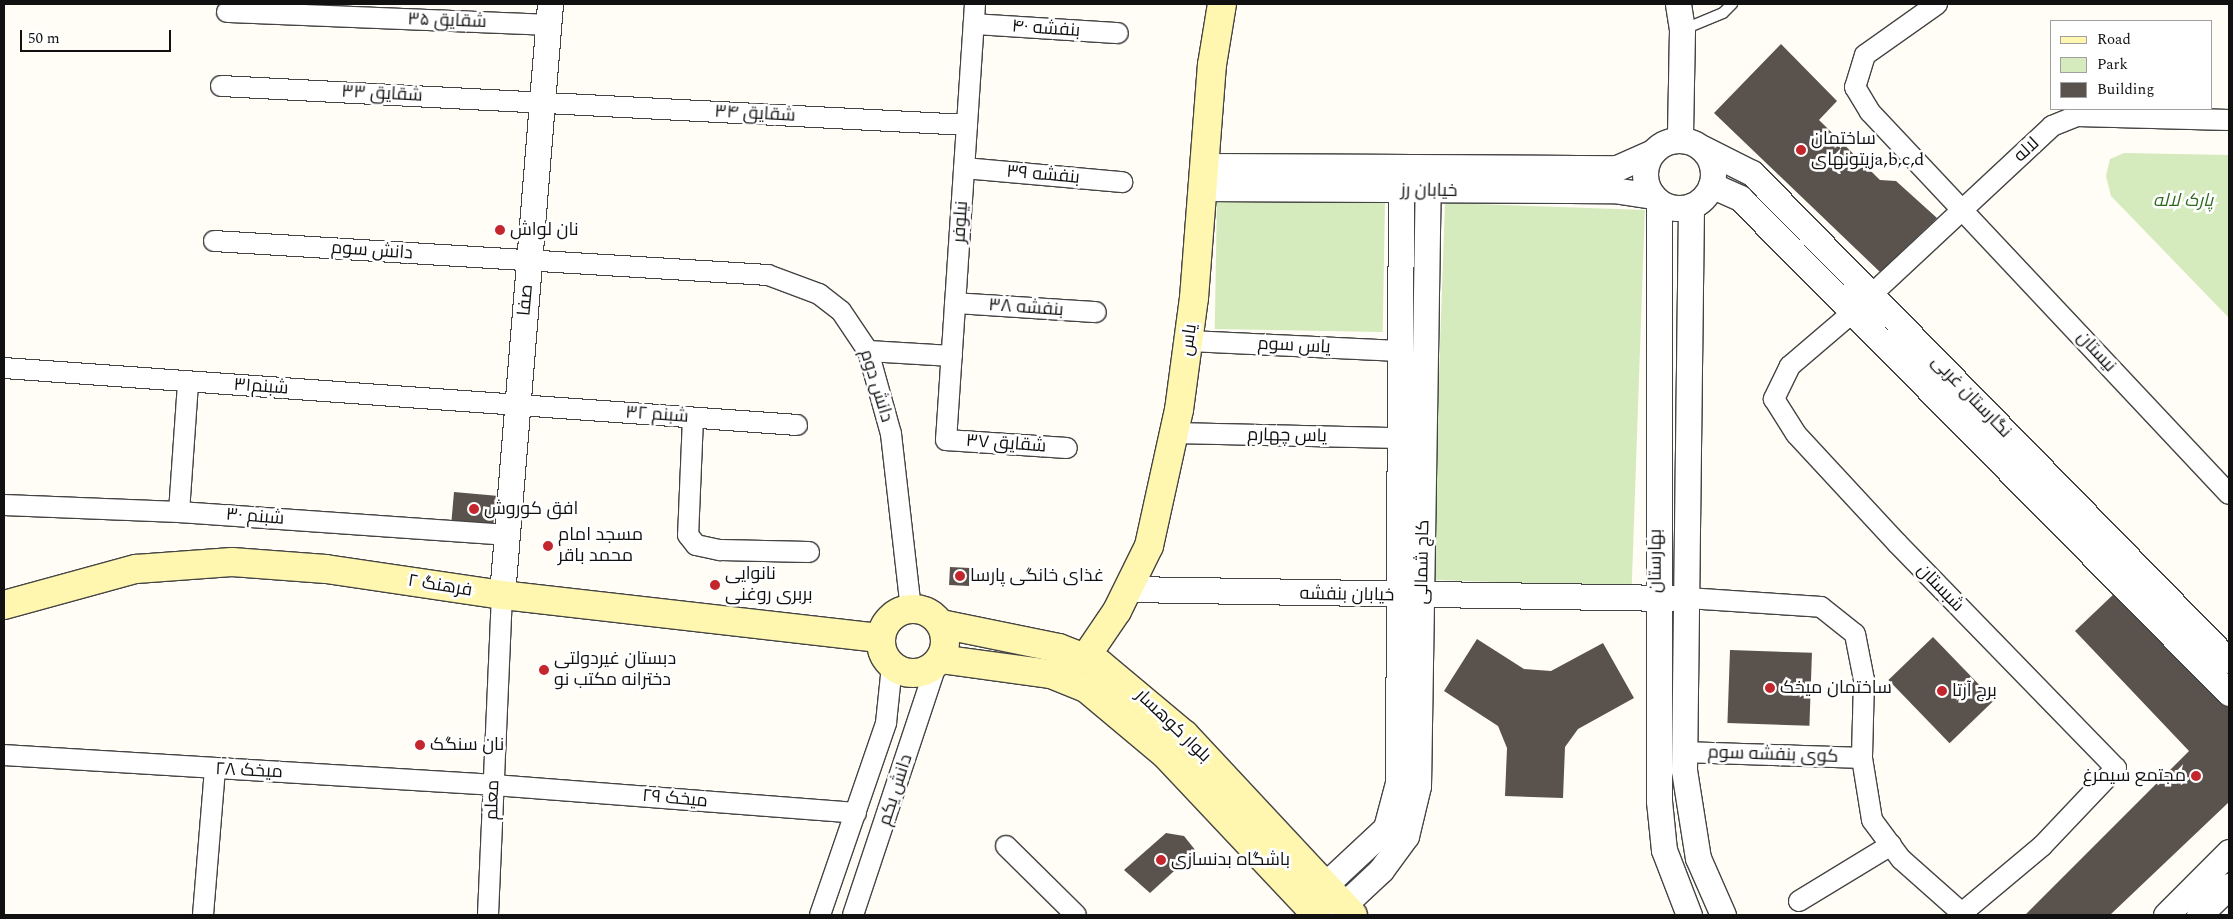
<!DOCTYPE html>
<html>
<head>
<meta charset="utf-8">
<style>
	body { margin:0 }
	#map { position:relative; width:2233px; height:919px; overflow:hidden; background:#fffdf5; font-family:Spectral,Cairo,serif }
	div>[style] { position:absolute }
	.green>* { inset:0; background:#d5ebbd; transform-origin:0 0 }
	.building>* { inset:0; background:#5a524d; transform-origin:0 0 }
	.roads { filter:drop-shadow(1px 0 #444) drop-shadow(-1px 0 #444) drop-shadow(0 1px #444) drop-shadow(0 -1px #444) }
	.service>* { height:10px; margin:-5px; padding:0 5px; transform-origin:5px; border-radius:5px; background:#fff }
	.minor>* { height:20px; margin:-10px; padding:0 10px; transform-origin:10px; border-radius:10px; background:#fff }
	.tertiary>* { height:25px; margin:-12.5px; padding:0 12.5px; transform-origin:12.5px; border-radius:12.5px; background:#fff }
	.tertiary>.ring { margin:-12.5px; padding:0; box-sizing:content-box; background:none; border:25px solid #fff; border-radius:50% }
	.secondary>* { height:28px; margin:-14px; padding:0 14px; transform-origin:14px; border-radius:14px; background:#fff6b0 }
	.secondary>.ring { margin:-14px; padding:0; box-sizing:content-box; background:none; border:28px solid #fff6b0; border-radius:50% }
	.dots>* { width:14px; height:14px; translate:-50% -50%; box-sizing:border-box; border:2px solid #fff; border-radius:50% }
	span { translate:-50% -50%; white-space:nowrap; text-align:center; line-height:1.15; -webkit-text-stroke:5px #fff; paint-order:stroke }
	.street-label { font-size:18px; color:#111 }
	.poi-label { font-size:18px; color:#111 }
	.left { translate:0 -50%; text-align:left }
	.right { translate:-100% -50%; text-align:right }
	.park-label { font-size:18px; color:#2f6b1f; font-style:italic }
	.frame { position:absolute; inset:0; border:5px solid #111; pointer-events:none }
	.legend { position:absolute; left:2050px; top:20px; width:162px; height:90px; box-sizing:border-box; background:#fff; border:1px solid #a0a0a0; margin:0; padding:6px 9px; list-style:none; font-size:15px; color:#111 }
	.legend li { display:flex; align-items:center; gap:10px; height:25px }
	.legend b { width:25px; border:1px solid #a0a0a0 }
	.scale { position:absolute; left:20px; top:30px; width:151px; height:22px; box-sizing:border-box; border:2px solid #111; border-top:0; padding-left:6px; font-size:15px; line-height:18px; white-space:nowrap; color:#111; -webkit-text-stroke:4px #fff; paint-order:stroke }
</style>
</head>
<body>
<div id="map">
	<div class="green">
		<div style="clip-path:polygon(2124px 153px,2229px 155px,2229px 318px,2111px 196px,2106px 176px,2110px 159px)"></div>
		<div style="left:1217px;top:199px;width:168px;height:130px;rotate:1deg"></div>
		<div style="left:1445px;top:203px;width:200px;height:377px;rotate:2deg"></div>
	</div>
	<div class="building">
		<div style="clip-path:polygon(1781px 44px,1837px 101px,1819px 120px,1880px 180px,1896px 181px,1937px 218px,1880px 272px,1714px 113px)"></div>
		<div style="left:454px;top:492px;width:42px;height:31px;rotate:5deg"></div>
		<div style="left:950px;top:567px;width:20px;height:18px;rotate:3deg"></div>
		<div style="clip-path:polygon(2117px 591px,2229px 707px,2229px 802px,2110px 915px,2025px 915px,2189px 751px,2075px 631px)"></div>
		<div style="left:1933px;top:637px;width:88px;height:62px;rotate:46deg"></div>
		<div style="clip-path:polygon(1477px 639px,1524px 669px,1551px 671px,1603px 643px,1634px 698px,1578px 729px,1565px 747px,1563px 798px,1505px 796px,1507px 748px,1498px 726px,1444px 691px)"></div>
		<div style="left:1730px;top:650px;width:82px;height:73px;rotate:2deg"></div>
		<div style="clip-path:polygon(1166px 833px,1184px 836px,1196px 851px,1150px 893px,1124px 870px)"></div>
	</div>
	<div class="roads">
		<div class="service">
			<div style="left:1682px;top:30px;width:44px;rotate:-22.5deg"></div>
			<div style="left:1723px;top:13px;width:13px;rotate:-45deg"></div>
		</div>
		<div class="minor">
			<div style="left:975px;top:4px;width:437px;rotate:93.8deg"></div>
			<div style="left:946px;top:440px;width:121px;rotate:3.8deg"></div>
			<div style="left:1937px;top:4px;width:88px;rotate:144.7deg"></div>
			<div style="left:1865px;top:55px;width:34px;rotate:107deg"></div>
			<div style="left:1855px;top:87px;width:29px;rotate:59deg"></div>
			<div style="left:1870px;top:112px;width:524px;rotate:46.78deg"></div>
			<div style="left:227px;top:12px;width:321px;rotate:2.3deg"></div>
			<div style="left:974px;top:24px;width:144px;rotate:3.6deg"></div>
			<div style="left:221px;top:86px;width:747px;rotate:2.99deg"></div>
			<div style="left:964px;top:168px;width:159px;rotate:5.1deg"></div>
			<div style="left:214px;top:241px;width:555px;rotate:3.51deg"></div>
			<div style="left:768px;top:275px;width:54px;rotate:20.4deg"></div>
			<div style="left:819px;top:294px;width:28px;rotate:38deg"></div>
			<div style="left:841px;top:311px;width:48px;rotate:56deg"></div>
			<div style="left:868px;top:351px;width:86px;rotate:74.5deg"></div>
			<div style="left:891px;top:434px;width:176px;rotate:83.5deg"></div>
			<div style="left:1871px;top:295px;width:248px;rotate:-43deg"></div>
			<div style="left:2052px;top:126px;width:27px;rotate:-22deg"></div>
			<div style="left:2077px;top:116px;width:152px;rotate:1.5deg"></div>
			<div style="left:955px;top:303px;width:141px;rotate:3.7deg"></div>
			<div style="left:1852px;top:313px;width:82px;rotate:139.5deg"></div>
			<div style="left:1790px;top:366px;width:37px;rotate:116deg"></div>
			<div style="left:1774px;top:399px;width:41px;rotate:57.8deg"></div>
			<div style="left:1796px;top:434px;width:149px;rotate:47.2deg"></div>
			<div style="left:1897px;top:543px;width:314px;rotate:45.8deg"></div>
			<div style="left:2116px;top:768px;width:108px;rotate:133.5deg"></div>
			<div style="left:2042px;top:846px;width:104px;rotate:140.1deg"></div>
			<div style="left:1189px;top:341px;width:211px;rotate:2.7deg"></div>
			<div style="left:868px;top:351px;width:84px;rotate:3.4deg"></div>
			<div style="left:4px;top:368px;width:795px;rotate:4.11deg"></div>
			<div style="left:693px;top:418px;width:117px;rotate:92.4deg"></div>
			<div style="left:688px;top:535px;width:13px;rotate:51deg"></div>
			<div style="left:696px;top:545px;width:25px;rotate:12deg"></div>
			<div style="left:720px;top:550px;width:89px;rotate:1.3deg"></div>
			<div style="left:1174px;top:433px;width:226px;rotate:1.3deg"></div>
			<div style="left:4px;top:505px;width:175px;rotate:2.3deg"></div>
			<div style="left:179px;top:512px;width:329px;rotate:4deg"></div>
			<div style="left:179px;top:512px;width:130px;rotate:-86deg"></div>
			<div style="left:1687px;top:598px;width:134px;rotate:3.8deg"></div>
			<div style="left:1821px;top:607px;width:43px;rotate:38.5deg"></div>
			<div style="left:1855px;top:634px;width:47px;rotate:78.9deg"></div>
			<div style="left:1864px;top:680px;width:78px;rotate:91.5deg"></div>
			<div style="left:1862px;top:758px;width:63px;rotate:80.8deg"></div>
			<div style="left:1872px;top:820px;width:49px;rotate:53.4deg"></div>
			<div style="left:1901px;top:859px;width:84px;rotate:41.6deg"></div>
			<div style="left:1684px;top:752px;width:178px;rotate:1.9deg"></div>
			<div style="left:4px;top:755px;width:491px;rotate:3.5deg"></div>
			<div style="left:494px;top:785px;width:363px;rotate:4.4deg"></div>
			<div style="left:1006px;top:846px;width:98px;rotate:44.6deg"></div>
			<div style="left:1799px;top:901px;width:108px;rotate:-31.3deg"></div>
			<div style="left:203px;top:915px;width:145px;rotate:-85.3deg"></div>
			<div style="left:488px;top:915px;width:320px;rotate:-87.5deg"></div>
			<div style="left:820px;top:915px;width:203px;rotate:-71deg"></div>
			<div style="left:886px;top:723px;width:57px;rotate:-84deg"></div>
			<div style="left:853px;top:915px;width:263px;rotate:-71.6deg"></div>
		</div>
		<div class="tertiary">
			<div style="left:1678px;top:4px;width:26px;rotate:81deg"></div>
			<div style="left:1682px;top:30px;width:109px;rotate:91.1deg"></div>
			<div class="ring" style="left:1645px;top:140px;width:43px;height:43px"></div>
			<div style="left:1702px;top:148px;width:56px;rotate:26.6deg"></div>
			<div style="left:1752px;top:173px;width:682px;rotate:45.65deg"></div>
			<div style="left:1207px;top:166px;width:410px;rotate:0.3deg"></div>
			<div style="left:1617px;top:168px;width:37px;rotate:-24deg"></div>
			<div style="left:1711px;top:185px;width:32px;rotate:24deg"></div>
			<div style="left:1740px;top:198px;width:696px;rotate:45.35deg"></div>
			<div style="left:1205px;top:188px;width:408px;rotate:0.3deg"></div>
			<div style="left:1613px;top:190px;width:40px;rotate:8.5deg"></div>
			<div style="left:1659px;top:202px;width:599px;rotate:90deg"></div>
			<div style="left:1659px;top:801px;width:49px;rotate:84.2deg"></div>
			<div style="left:1664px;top:850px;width:70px;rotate:69deg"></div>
			<div style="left:1691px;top:206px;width:564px;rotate:90.71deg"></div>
			<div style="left:1684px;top:770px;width:89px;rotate:81deg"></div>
			<div style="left:1698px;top:858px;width:62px;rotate:66.3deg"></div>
			<div style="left:1128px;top:589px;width:544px;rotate:0.95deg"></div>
			<div style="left:502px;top:595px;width:593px;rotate:-85.36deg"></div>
			<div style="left:1311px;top:898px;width:103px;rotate:-43deg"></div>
			<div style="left:1386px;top:828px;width:47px;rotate:-75.1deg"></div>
			<div style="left:1398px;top:783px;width:613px;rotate:-89.72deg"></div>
			<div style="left:1333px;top:915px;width:66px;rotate:-43.2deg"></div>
			<div style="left:1381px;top:870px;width:42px;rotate:-53.7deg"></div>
			<div style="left:1406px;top:836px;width:51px;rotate:-76.5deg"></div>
			<div style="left:1418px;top:786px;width:615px;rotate:-89.07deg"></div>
			<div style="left:2166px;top:915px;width:89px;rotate:-45deg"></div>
			<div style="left:2199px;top:915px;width:42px;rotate:-44deg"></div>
		</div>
		<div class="secondary">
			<div style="left:4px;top:605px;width:137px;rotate:-15.3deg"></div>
			<div style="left:136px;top:569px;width:96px;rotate:-4.2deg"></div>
			<div style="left:232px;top:562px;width:94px;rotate:4.3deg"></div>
			<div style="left:326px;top:569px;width:178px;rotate:8.4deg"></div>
			<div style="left:502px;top:595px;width:381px;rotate:6.5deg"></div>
			<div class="ring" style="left:881px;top:609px;width:36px;height:36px"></div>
			<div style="left:941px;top:624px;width:120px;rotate:11.5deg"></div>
			<div style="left:1059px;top:648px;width:44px;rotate:21.3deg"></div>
			<div style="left:1100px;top:664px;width:111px;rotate:39.9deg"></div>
			<div style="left:1185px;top:735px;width:246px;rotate:47deg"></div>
			<div style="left:1085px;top:658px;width:57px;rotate:-55.8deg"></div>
			<div style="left:1117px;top:611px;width:72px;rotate:-63.8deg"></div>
			<div style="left:1149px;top:546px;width:139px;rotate:-77.6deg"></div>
			<div style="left:1179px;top:410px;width:113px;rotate:-82.4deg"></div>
			<div style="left:1194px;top:298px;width:234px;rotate:-85.6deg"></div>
			<div style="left:1212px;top:65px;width:62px;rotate:-80.7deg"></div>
			<div style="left:940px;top:659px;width:112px;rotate:7.7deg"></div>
			<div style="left:1051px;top:674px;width:38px;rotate:22deg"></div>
			<div style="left:1086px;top:688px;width:104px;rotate:39.9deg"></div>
			<div style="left:1166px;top:755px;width:220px;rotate:46.7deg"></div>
		</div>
	</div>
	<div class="dots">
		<div style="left:1801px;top:150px;background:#c4262e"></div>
		<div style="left:500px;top:230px;background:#c4262e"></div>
		<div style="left:474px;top:509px;background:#c4262e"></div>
		<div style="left:548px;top:546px;background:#c4262e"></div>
		<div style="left:960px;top:576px;background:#c4262e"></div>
		<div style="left:715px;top:585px;background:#c4262e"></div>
		<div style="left:544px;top:670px;background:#c4262e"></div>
		<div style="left:1770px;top:688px;background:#c4262e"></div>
		<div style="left:1942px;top:691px;background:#c4262e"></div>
		<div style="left:420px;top:745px;background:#c4262e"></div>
		<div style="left:2196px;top:776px;background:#c4262e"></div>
		<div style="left:1161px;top:860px;background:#c4262e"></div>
	</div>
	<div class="street-label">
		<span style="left:447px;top:21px;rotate:2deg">شقایق ۳۵</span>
		<span style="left:1046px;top:29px;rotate:4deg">بنفشه ۴۰</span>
		<span style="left:382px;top:94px;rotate:3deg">شقایق ۳۳</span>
		<span style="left:755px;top:114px;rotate:3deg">شقایق ۳۴</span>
		<span style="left:2027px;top:150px;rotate:-43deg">لاله</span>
		<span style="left:1043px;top:175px;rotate:5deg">بنفشه ۳۹</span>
		<span style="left:1429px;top:191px;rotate:1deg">خیابان رز</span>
		<span style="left:961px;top:222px;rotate:-86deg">نیلوفر</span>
		<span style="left:372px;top:251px;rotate:4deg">دانش سوم</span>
		<span style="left:526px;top:300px;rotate:-85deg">صفا</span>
		<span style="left:1026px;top:308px;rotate:4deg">بنفشه ۳۸</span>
		<span style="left:1189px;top:340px;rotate:-82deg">یاس</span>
		<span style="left:1294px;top:346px;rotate:3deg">یاس سوم</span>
		<span style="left:2096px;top:352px;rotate:47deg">نیستان</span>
		<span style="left:876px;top:386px;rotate:73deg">دانش دوم</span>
		<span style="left:261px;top:387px;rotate:4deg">شبنم۳۱</span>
		<span style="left:1971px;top:397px;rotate:46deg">نگارستان غربی</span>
		<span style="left:657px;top:415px;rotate:4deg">شبنم ۳۲</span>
		<span style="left:1287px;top:436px;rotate:1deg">یاس چهارم</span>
		<span style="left:1006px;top:444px;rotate:4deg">شقایق ۳۷</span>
		<span style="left:255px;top:517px;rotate:4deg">شبنم ۳۰</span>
		<span style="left:1656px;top:561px;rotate:-90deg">بهارستان</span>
		<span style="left:1423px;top:562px;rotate:-89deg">کاج شمالی</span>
		<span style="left:440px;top:586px;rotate:9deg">فرهنگ ۲</span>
		<span style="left:1940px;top:588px;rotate:46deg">شبستان</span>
		<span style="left:1347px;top:595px;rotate:1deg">خیابان بنفشه</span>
		<span style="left:1173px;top:726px;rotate:44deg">بلوار کوهسار</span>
		<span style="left:1773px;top:755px;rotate:2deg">کوی بنفشه سوم</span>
		<span style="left:249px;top:771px;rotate:3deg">میخک ۲۸</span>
		<span style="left:896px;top:790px;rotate:-72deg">دانش یکم</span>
		<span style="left:675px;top:799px;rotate:5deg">میخک ۲۹</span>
		<span style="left:493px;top:800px;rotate:-88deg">معلم</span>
	</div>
	<div class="poi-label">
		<span class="left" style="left:1811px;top:150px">ساختمان<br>زیتونهایa,b,c,d</span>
		<span class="left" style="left:510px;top:230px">نان لواش</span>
		<span class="left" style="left:484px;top:509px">افق کوروش</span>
		<span class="left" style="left:558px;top:546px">مسجد امام<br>محمد باقر</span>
		<span class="left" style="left:725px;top:585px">نانوایی<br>بربری روغنی</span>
		<span class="left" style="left:970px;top:576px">غذای خانگی پارسا</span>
		<span class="left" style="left:554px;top:670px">دبستان غیردولتی<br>دخترانه مکتب نو</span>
		<span class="left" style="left:1780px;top:688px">ساختمان میخک</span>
		<span class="left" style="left:1952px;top:691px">برج آرتا</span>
		<span class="left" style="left:430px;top:745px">نان سنگک</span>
		<span class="right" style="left:2186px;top:776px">مجتمع سیمرغ</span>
		<span class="left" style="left:1171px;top:860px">باشگاه بدنسازی</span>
	</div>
	<div class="park-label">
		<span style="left:2183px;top:201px">پارک لاله</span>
	</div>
	<div class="frame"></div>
	<ul class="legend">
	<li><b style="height:6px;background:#fff6b0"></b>Road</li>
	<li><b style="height:14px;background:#d5ebbd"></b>Park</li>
	<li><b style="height:14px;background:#5a524d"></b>Building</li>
	</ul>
	<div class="scale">50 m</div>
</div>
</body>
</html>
